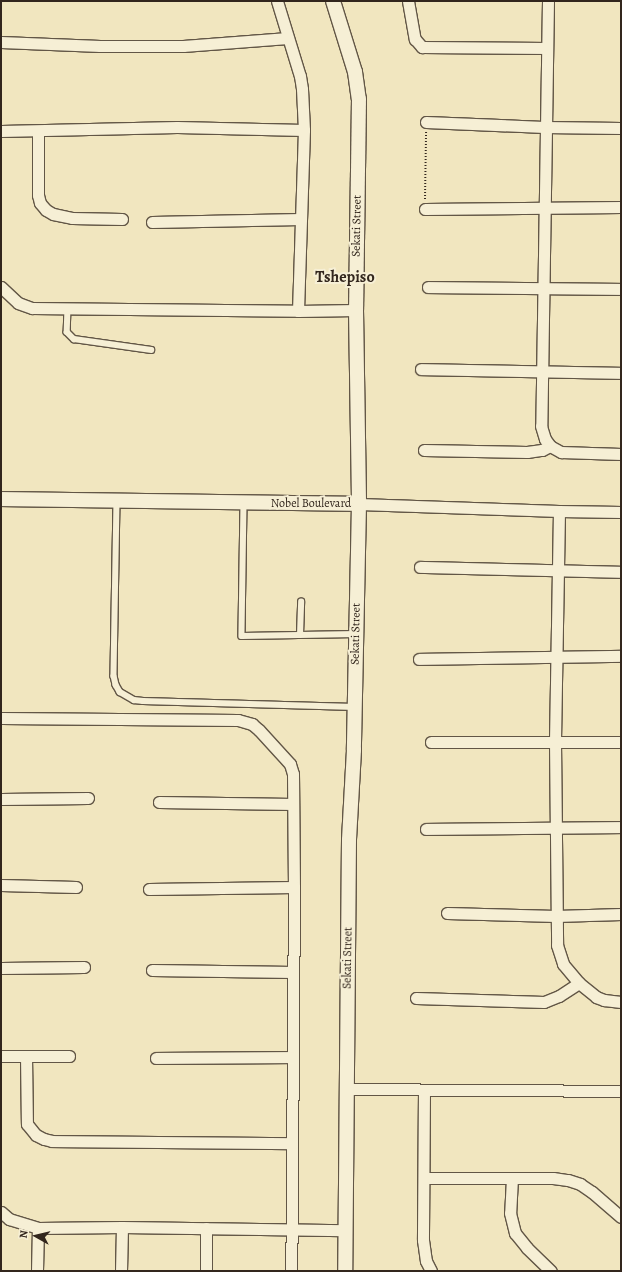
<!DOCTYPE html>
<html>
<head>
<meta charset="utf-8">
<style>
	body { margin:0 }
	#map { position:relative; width:622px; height:1272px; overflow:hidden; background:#f1e6bf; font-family:Alegreya,serif }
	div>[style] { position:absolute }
	.path>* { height:2px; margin-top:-1px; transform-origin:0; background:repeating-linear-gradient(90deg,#32261d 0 1px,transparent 0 3px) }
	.roads { filter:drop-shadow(1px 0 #625646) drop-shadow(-1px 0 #625646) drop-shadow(0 1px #625646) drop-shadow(0 -1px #625646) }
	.service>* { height:5.5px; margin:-2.75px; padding:0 2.75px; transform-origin:2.75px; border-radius:2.75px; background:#f6efd5 }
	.minor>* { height:11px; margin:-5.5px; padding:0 5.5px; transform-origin:5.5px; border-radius:5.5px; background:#f6efd5 }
	.tertiary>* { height:14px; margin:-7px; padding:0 7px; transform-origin:7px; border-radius:7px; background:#f6efd5 }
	span { translate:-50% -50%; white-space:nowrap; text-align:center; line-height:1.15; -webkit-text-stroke:4px #f6efd5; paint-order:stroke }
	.street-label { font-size:12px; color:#32261d }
	.district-label { font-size:16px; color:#32261d; font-weight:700 }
	.frame { position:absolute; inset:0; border:2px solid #32261d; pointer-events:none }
	.north { position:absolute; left:16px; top:1216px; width:40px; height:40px; -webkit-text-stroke:3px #f6efd5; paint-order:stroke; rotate:278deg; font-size:11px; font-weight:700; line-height:16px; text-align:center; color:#32261d }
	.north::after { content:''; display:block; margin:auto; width:14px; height:18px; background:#32261d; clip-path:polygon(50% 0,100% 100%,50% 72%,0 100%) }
</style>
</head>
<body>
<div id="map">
	<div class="path">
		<div style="left:425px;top:199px;width:67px;rotate:-89.1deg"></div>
	</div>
	<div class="roads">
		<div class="service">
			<div style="left:68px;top:308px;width:24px;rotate:92deg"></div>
			<div style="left:67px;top:332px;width:10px;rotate:45deg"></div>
			<div style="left:74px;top:339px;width:78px;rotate:8.1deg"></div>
			<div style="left:117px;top:501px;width:175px;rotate:91deg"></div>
			<div style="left:114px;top:676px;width:9px;rotate:77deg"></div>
			<div style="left:116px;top:685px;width:8px;rotate:60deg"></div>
			<div style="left:120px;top:692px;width:16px;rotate:30deg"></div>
			<div style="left:134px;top:700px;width:9px;rotate:6deg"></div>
			<div style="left:143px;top:701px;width:212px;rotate:1.6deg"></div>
			<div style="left:244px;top:504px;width:132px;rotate:90.9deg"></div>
			<div style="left:242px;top:636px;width:114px;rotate:-1deg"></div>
			<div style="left:300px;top:635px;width:33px;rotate:-88deg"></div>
		</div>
		<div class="minor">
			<div style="left:277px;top:1px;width:78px;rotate:73deg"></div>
			<div style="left:300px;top:76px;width:13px;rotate:81deg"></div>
			<div style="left:302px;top:89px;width:41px;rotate:87.2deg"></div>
			<div style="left:304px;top:130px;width:181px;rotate:91.9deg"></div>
			<div style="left:408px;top:1px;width:39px;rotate:80deg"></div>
			<div style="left:415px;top:39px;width:11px;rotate:49deg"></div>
			<div style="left:422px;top:47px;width:125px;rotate:0.5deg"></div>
			<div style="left:548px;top:1px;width:425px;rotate:90.9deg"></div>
			<div style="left:541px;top:426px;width:14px;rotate:73deg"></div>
			<div style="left:545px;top:439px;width:9px;rotate:54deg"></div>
			<div style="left:550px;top:446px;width:13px;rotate:29deg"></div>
			<div style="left:561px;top:452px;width:60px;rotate:1.9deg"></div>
			<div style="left:1px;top:42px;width:99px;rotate:2.3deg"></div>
			<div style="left:100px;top:46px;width:83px"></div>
			<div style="left:183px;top:46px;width:105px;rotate:-4.4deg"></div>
			<div style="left:426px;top:122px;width:118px;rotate:2.4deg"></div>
			<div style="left:544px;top:127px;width:77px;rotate:0.7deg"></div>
			<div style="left:1px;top:131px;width:176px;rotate:-1.3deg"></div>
			<div style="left:177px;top:127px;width:127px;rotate:1.4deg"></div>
			<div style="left:38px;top:131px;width:64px;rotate:90deg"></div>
			<div style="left:38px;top:195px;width:8px;rotate:76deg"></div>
			<div style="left:40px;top:203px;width:9px;rotate:49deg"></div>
			<div style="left:46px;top:210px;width:8px;rotate:30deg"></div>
			<div style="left:53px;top:214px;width:19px;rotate:12deg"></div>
			<div style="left:72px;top:218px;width:50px;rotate:1.1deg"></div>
			<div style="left:425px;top:209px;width:196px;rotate:-0.6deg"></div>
			<div style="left:152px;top:222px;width:149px;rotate:-1.2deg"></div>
			<div style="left:1px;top:287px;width:23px;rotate:43deg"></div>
			<div style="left:18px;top:303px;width:15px;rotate:20deg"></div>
			<div style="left:32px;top:308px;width:266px;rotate:0.6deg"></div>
			<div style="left:298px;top:311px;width:58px;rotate:-1deg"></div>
			<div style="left:428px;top:287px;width:193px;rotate:0.6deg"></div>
			<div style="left:421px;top:369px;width:200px;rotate:1.1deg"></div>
			<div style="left:424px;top:450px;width:103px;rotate:1.1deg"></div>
			<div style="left:527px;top:452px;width:15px;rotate:-8deg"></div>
			<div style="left:542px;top:450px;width:9px;rotate:-27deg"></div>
			<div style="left:359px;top:504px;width:200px;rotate:2deg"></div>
			<div style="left:559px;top:511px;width:62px;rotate:0.9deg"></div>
			<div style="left:559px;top:511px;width:231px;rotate:91deg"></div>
			<div style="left:555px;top:742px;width:203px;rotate:89.4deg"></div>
			<div style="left:557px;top:945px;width:20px;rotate:72deg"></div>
			<div style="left:563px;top:964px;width:25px;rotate:50deg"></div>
			<div style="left:579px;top:983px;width:22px;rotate:39deg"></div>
			<div style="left:596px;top:997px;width:9px;rotate:21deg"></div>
			<div style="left:604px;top:1000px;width:17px;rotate:7deg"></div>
			<div style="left:420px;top:567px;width:201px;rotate:1.4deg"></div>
			<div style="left:419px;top:659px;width:202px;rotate:-0.9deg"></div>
			<div style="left:1px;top:718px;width:237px;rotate:0.5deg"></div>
			<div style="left:238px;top:720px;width:15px;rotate:16deg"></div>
			<div style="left:252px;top:724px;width:9px;rotate:41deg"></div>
			<div style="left:259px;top:730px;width:46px;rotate:47.6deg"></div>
			<div style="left:290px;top:764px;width:10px;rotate:73deg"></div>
			<div style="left:293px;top:774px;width:113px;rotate:89.5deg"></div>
			<div style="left:294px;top:887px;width:384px;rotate:90.4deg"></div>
			<div style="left:431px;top:742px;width:190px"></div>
			<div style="left:1px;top:799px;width:87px;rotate:-0.7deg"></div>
			<div style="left:159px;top:802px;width:134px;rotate:0.9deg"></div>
			<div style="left:426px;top:829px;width:195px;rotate:-0.6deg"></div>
			<div style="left:1px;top:885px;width:75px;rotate:1.5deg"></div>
			<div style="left:149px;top:889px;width:145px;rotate:-0.8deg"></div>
			<div style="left:447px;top:913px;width:109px;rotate:1.6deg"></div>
			<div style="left:556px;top:916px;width:65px;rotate:-1.8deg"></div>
			<div style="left:1px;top:968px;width:83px;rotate:-0.7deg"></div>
			<div style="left:152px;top:970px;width:141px;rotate:0.8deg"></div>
			<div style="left:416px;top:998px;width:128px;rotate:1.8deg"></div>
			<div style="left:544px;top:1002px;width:16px;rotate:-22deg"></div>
			<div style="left:559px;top:996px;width:24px;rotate:-33deg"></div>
			<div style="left:1px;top:1056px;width:68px"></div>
			<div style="left:26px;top:1056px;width:68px;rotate:89.2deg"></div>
			<div style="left:27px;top:1124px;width:14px;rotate:51deg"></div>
			<div style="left:36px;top:1135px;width:9px;rotate:27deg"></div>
			<div style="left:44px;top:1139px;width:8px;rotate:14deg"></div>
			<div style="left:52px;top:1141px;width:240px;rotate:0.5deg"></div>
			<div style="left:156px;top:1058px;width:137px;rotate:-0.4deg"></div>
			<div style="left:347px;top:1089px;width:274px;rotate:0.4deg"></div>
			<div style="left:424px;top:1090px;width:150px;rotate:90.4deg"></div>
			<div style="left:423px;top:1240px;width:21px;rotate:82deg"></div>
			<div style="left:426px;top:1261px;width:11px;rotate:63deg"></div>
			<div style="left:424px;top:1178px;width:129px"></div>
			<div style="left:553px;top:1178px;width:15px;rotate:8deg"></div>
			<div style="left:568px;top:1180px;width:13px;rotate:18deg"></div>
			<div style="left:580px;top:1184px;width:14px;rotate:34deg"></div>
			<div style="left:592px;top:1192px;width:38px;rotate:41deg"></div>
			<div style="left:512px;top:1178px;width:35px;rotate:93deg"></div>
			<div style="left:510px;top:1213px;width:21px;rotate:76deg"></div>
			<div style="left:515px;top:1233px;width:19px;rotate:51deg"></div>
			<div style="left:527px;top:1248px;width:33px;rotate:44deg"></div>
			<div style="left:1px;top:1212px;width:11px;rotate:41deg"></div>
			<div style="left:9px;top:1219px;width:30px;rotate:17deg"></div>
			<div style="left:38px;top:1228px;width:84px;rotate:-0.7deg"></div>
			<div style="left:122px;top:1227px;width:224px;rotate:0.8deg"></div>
			<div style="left:206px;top:1228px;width:43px;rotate:90deg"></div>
			<div style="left:37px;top:1271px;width:43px;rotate:-88.7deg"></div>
			<div style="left:121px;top:1271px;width:44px;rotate:-88.7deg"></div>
		</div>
		<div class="tertiary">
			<div style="left:333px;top:1px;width:74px;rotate:72.8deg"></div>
			<div style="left:355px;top:72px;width:27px;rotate:82deg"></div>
			<div style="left:359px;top:99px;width:211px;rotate:90.8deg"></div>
			<div style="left:356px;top:310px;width:194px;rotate:89.1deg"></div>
			<div style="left:359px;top:504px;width:246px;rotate:91.2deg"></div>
			<div style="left:354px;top:750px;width:90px;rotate:93.2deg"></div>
			<div style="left:349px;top:840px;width:431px;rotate:90.5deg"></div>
			<div style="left:1px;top:499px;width:358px;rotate:0.8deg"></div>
		</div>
	</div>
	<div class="street-label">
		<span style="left:357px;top:226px;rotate:-89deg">Sekati Street</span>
		<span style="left:311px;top:504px">Nobel Boulevard</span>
		<span style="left:356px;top:634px;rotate:-89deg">Sekati Street</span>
		<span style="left:348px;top:958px;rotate:-89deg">Sekati Street</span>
	</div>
	<div class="district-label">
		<span style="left:345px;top:277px">Tshepiso</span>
	</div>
	<div class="frame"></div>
	<div class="north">N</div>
</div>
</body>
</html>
